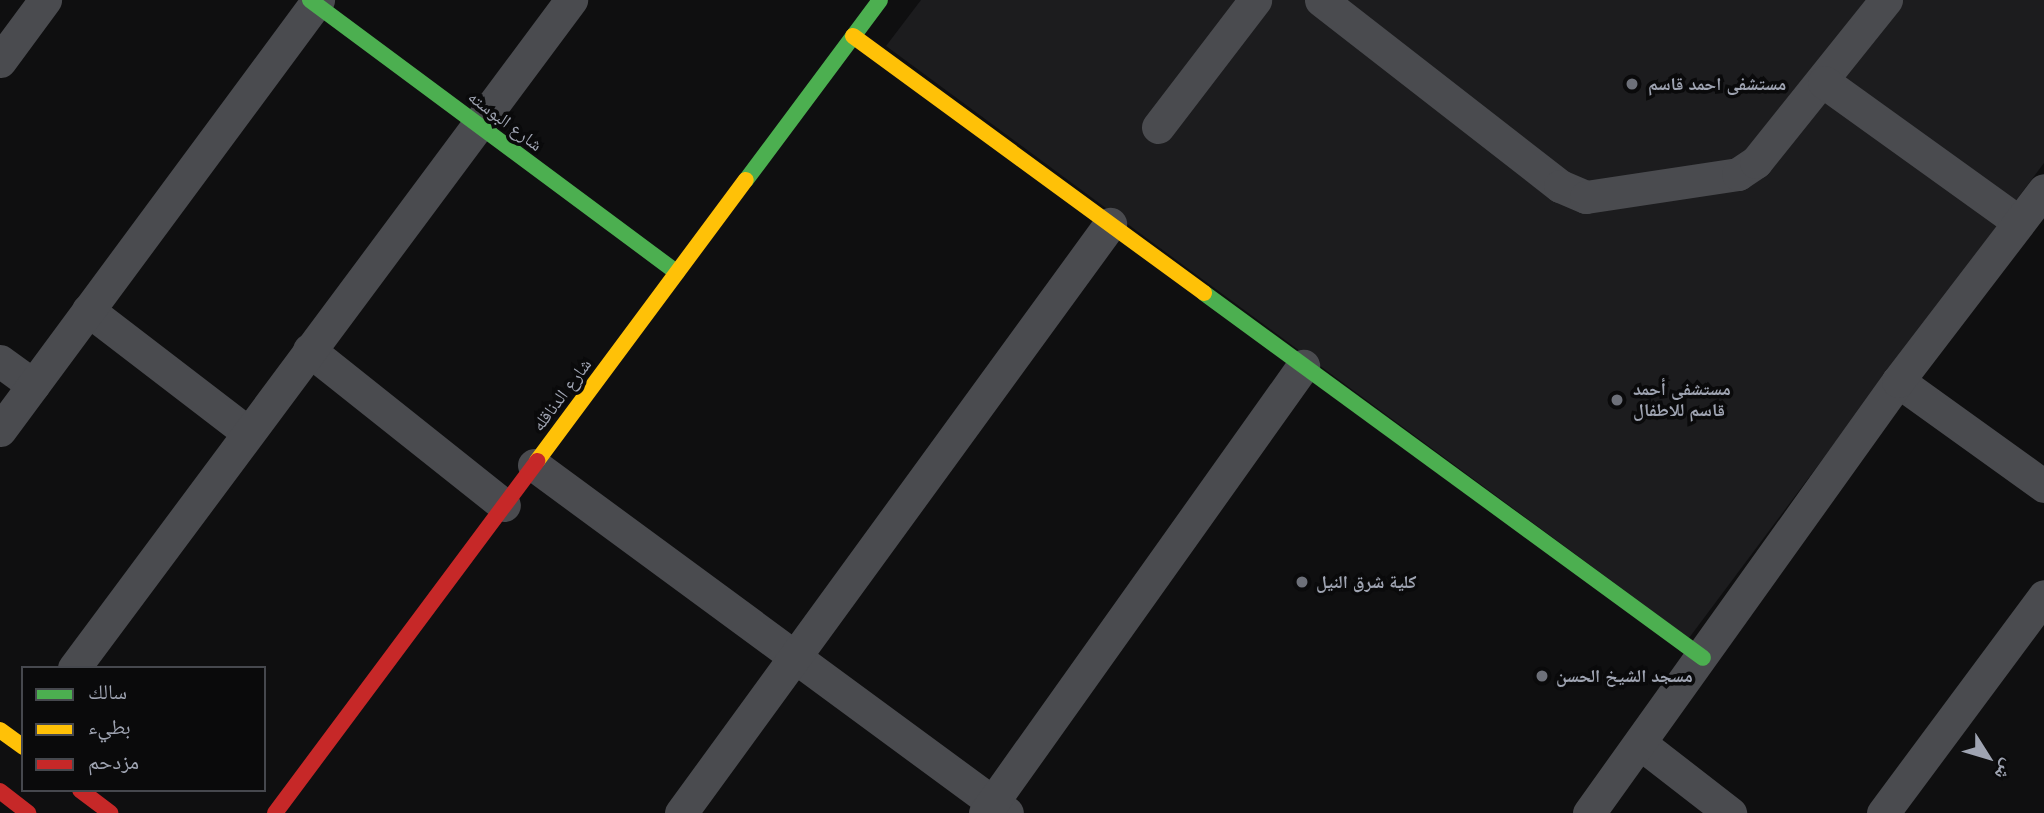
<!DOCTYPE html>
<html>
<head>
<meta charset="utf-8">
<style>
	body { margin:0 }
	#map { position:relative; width:2044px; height:813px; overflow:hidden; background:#0f0f10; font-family:Helvetica,"Noto Naskh Arabic",sans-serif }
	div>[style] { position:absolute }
	.built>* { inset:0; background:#1c1c1e }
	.street>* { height:33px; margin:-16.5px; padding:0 16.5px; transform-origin:16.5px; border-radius:16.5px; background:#4a4b4f }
	.fast>* { height:16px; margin:-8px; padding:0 8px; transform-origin:8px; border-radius:8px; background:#4caf50 }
	.slow>* { height:16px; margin:-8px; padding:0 8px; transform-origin:8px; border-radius:8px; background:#ffc107 }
	.jam>* { height:16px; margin:-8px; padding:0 8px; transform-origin:8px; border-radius:8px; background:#c62828 }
	.dots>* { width:19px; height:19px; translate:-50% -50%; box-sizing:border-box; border:4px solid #0a0a0b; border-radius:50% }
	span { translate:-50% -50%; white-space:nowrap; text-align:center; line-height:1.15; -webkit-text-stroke:7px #0a0a0b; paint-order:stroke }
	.poi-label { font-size:18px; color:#9fa4b2; font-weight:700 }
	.left { translate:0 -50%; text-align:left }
	.street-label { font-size:18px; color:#9fa4b2 }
	.legend { position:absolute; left:21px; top:666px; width:245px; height:126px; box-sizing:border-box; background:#0a0a0b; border:2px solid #46484e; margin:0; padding:9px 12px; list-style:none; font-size:21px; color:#9fa4b2 }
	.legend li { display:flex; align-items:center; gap:14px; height:35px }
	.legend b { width:35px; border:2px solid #46484e }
	.north { position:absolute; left:1953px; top:722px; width:70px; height:70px; -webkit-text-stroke:5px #0a0a0b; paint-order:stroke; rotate:127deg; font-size:19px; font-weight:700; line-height:28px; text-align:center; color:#9fa4b2 }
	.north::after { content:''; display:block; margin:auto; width:24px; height:32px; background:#9fa4b2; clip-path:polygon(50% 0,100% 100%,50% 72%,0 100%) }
</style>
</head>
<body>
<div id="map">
	<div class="built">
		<div style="clip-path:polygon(921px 0,2044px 0,2044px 163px,1689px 638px,886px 46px)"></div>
	</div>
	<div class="street">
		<div style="left:1321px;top:0;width:303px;rotate:37.9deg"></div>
		<div style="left:1560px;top:186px;width:28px;rotate:23deg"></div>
		<div style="left:1586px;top:197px;width:154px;rotate:-8.6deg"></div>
		<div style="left:1738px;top:174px;width:22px;rotate:-34deg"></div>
		<div style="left:1756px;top:162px;width:208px;rotate:-51.3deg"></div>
		<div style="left:0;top:61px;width:76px;rotate:-53.6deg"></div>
		<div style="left:1824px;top:82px;width:240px;rotate:35.7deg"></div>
		<div style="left:1158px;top:127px;width:160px;rotate:-52.6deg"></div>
		<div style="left:88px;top:310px;width:200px;rotate:37.5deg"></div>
		<div style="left:309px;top:350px;width:249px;rotate:38.5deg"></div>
		<div style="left:0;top:361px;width:41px;rotate:36deg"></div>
		<div style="left:1898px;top:381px;width:180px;rotate:35.7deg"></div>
		<div style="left:0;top:430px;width:535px;rotate:-53.52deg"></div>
		<div style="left:534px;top:465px;width:587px;rotate:36.34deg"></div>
		<div style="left:74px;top:668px;width:833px;rotate:-53.35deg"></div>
		<div style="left:1641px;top:744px;width:113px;rotate:37.8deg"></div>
		<div style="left:681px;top:813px;width:729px;rotate:-53.93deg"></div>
		<div style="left:985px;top:813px;width:549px;rotate:-54.57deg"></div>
		<div style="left:1589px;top:813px;width:531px;rotate:-54.42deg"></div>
		<div style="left:1898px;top:381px;width:240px;rotate:-52.6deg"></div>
		<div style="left:1883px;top:813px;width:270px;rotate:-53.4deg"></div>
	</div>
	<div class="fast">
		<div style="left:310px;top:0;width:457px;rotate:36.6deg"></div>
		<div style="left:746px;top:180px;width:224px;rotate:-53.3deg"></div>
		<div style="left:1204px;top:293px;width:618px;rotate:36.18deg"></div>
	</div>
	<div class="slow">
		<div style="left:853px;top:36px;width:435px;rotate:36.2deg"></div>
		<div style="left:537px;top:461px;width:350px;rotate:-53.4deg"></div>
		<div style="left:0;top:730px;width:29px;rotate:36deg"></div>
	</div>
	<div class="jam">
		<div style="left:80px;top:790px;width:38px;rotate:37deg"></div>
		<div style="left:0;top:791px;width:36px;rotate:38deg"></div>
		<div style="left:275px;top:813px;width:439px;rotate:-53.3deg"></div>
	</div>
	<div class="dots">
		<div style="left:1632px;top:84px;background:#6d7079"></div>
		<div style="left:1617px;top:400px;background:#6d7079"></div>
		<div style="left:1302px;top:582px;background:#6d7079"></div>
		<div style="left:1542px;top:676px;background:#6d7079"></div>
	</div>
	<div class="poi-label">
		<span class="left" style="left:1648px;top:84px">مستشفى احمد قاسم</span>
		<span class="left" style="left:1633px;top:400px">مستشفى أحمد<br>قاسم للاطفال</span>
		<span class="left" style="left:1316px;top:582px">كلية شرق النيل</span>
		<span class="left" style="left:1556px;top:676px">مسجد الشيخ الحسن</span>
	</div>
	<div class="street-label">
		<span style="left:505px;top:121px;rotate:37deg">شارع البوسته</span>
		<span style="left:562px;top:395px;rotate:-53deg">شارع الدناقله</span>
	</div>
	<ul class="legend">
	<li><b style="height:9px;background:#4caf50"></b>سالك</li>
	<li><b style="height:9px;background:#ffc107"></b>بطيء</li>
	<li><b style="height:9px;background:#c62828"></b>مزدحم</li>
	</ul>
	<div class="north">ش</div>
</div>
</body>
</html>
